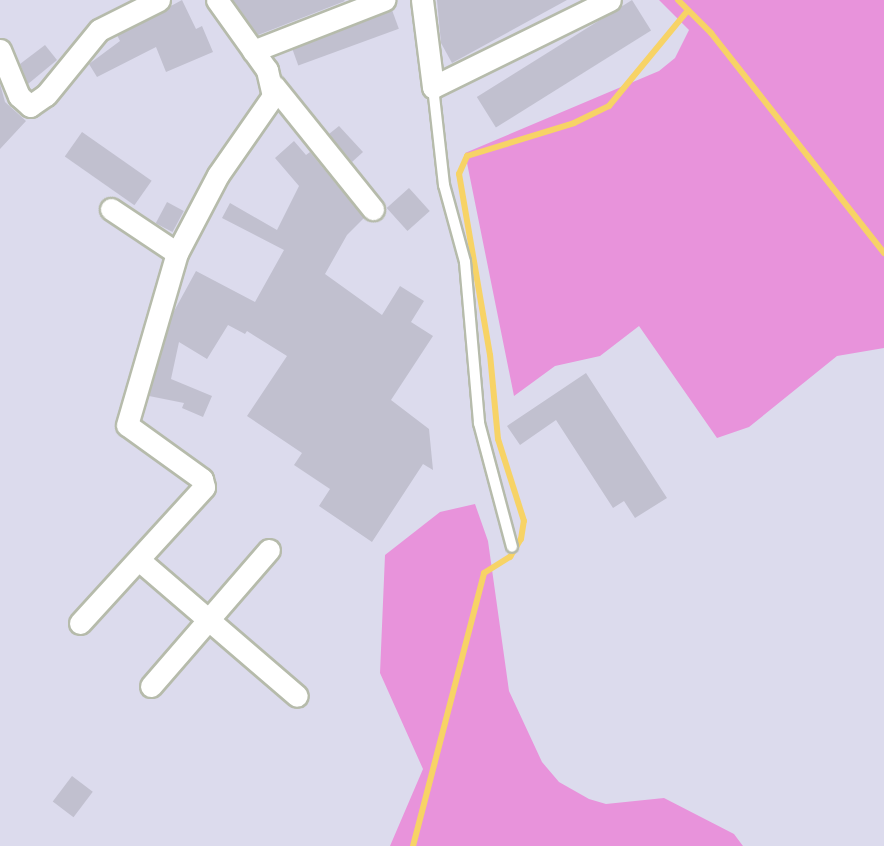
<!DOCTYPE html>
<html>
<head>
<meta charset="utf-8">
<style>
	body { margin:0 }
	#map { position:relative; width:884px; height:846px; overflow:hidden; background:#dcdbed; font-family:"Nunito Sans",sans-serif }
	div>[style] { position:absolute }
	.green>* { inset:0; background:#e893db }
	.stream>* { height:6px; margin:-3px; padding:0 3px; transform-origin:3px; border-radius:3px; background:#f7d366 }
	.building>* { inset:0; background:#c1c0cf; transform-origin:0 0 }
	.roads { filter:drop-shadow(2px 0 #b6bbab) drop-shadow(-2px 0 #b6bbab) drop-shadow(0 2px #b6bbab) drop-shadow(0 -2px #b6bbab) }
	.lane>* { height:10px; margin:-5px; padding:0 5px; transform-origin:5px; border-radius:5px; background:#fff }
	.street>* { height:21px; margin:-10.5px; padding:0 10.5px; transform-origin:10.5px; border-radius:10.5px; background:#fff }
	span { translate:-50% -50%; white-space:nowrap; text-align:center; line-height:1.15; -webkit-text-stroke:5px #fff; paint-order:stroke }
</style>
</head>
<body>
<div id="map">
	<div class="green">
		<div style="clip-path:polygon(659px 0,884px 0,884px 348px,837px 356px,749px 427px,717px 438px,639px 326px,600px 356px,555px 366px,514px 396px,465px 153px,659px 71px,675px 58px,689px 30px)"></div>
		<div style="clip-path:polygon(475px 504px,488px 541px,509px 691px,542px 762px,559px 782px,589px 799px,606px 804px,664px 798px,734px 834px,743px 846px,390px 846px,423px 769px,380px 673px,385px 555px,440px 512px)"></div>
	</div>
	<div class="stream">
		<div style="left:678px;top:0;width:47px;rotate:45deg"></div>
		<div style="left:711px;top:33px;width:280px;rotate:51.8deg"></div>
		<div style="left:413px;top:846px;width:282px;rotate:-75.4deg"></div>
		<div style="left:484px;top:573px;width:31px;rotate:-32deg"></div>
		<div style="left:510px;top:557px;width:21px;rotate:-59deg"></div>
		<div style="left:521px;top:539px;width:18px;rotate:-81deg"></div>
		<div style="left:524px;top:521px;width:86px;rotate:-107.6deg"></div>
		<div style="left:498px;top:439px;width:84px;rotate:-95.4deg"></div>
		<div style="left:490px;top:355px;width:184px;rotate:-99.7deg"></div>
		<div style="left:459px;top:174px;width:20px;rotate:-66deg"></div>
		<div style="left:467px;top:156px;width:112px;rotate:-17.1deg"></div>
		<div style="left:574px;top:123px;width:39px;rotate:-26deg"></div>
		<div style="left:609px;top:106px;width:124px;rotate:-50.5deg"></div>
	</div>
	<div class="building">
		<div style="clip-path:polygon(182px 0,196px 29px,202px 26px,213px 52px,166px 72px,156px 47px,97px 77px,89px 64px,120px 41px,117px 35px)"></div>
		<div style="clip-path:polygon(233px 0,344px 0,345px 1px,258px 35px)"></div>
		<div style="clip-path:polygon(567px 0,452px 63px,441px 43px,437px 0)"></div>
		<div style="left:632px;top:0;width:36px;height:183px;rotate:58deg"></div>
		<div style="left:392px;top:10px;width:20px;height:107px;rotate:70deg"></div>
		<div style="clip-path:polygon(45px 45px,57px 60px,28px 84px,20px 64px)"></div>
		<div style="clip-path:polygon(0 84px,5px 102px,26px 121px,0 149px)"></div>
		<div style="clip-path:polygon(339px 126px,363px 152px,352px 162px,329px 134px)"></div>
		<div style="left:82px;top:132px;width:85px;height:30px;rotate:35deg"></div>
		<div style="clip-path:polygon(294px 141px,306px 155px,310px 152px,364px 218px,347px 235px,325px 274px,382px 315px,400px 286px,424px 301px,411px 322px,433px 336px,391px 400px,429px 429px,433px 470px,423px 464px,372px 542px,319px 506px,330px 489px,294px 465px,302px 453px,247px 416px,287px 356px,247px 331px,245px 334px,228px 325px,207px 359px,179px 342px,171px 379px,212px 396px,203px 417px,182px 408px,184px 403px,149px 396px,173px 313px,196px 271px,255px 302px,284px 250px,222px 218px,230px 203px,277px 230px,299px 186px,275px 158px)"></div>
		<div style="left:409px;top:188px;width:31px;height:30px;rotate:48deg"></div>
		<div style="left:167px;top:202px;width:19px;height:24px;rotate:28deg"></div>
		<div style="clip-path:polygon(586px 373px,667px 498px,635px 518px,624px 501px,613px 508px,556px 420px,520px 445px,507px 426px)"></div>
		<div style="left:72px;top:776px;width:26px;height:32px;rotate:37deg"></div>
	</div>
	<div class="roads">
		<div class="lane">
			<div style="left:433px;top:87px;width:99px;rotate:83.6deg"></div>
			<div style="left:444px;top:185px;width:80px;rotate:74.7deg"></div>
			<div style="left:465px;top:262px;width:162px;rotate:85deg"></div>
			<div style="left:479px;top:423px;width:128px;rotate:75.1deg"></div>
		</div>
		<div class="street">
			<div style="left:422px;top:0;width:88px;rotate:82.8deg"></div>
			<div style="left:433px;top:87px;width:197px;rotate:-26.2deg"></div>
			<div style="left:0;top:50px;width:50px;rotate:67.6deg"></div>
			<div style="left:19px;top:96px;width:15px;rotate:42deg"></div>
			<div style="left:30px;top:106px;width:19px;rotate:-35deg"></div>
			<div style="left:46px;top:95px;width:84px;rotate:-50.8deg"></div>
			<div style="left:99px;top:30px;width:67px;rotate:-26.6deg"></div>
			<div style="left:253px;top:51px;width:141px;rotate:-21.3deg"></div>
			<div style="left:274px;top:86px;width:158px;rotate:51.2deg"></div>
			<div style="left:111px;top:209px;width:79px;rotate:33.7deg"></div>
			<div style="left:139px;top:560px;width:208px;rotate:40.7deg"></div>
			<div style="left:80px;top:623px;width:184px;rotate:-47.6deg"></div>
			<div style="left:204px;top:487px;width:8px;rotate:-104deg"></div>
			<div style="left:202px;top:479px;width:92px;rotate:-144.2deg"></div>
			<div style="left:127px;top:425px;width:179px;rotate:-73.8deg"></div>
			<div style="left:177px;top:253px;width:88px;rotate:-62.3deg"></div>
			<div style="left:218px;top:175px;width:96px;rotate:-55.2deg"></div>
			<div style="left:273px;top:96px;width:27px;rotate:-103deg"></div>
			<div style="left:267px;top:70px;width:86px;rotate:-125.5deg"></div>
			<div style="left:151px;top:686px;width:180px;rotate:-49.1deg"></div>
		</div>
	</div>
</div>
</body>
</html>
